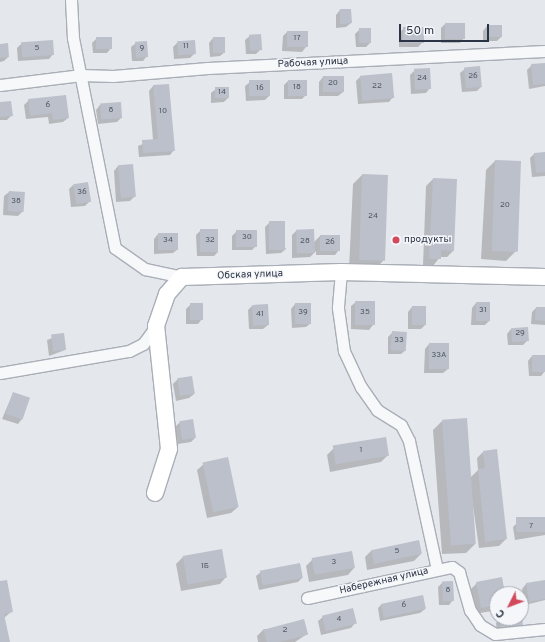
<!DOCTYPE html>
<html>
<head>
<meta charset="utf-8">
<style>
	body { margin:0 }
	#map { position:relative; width:545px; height:642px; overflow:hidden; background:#e4e7ec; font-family:Overpass,sans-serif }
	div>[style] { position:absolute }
	.shadow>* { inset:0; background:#0003 }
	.building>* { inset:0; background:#bbc0ca; transform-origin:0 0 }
	.roads { filter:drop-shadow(1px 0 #a9aeb7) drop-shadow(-1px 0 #a9aeb7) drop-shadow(0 1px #a9aeb7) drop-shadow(0 -1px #a9aeb7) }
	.street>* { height:11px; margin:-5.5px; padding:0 5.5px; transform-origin:5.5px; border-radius:5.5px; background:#f7f8fa }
	.secondary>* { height:16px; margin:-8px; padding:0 8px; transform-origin:8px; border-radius:8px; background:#fff }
	.dots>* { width:11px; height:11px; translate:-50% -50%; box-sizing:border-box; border:2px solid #f4f6f9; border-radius:50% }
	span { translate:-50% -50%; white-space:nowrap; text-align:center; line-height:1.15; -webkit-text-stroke:3px #f4f6f9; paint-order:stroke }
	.number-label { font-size:8px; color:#4f5766 }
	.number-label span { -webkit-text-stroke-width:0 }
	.street-label { font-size:10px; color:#2b3445 }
	.poi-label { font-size:10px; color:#2b3445 }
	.left { translate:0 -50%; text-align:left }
	.north { position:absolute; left:489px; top:586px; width:40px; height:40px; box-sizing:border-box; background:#f4f6f9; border:1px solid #a4a8b1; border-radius:50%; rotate:228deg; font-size:11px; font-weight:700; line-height:16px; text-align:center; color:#2b3445 }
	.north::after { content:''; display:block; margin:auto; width:14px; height:18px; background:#d1495b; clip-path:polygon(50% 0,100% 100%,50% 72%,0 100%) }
	.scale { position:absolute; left:399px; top:24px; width:90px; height:18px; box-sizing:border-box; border:2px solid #2b3445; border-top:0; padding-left:5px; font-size:12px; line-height:14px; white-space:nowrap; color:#2b3445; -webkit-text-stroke:3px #f4f6f9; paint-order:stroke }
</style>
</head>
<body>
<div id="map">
	<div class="shadow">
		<div style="clip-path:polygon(340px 10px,350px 10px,351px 23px,346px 27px,336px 28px,336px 15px)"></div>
		<div style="clip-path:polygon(445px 24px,464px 38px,460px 43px,441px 43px,441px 28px)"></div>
		<div style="clip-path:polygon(487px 26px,501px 37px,497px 41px,483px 41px,483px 31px)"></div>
		<div style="clip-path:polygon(404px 28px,422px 43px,418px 47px,399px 47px,399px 33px)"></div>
		<div style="clip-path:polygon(360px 29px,371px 42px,366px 47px,356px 47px,355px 34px)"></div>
		<div style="clip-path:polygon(287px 32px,306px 47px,302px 52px,282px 51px,283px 36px)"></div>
		<div style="clip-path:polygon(250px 36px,261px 49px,256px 54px,246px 54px,245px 40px)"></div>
		<div style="clip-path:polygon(97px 38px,111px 48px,107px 53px,93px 53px,92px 43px)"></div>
		<div style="clip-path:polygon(213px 38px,225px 52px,220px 56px,210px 57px,209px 43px)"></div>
		<div style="clip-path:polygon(178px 42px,195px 53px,190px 58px,174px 59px,173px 47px)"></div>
		<div style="clip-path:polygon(136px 43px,147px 56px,143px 61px,132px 61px,131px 47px)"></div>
		<div style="clip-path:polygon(21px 44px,53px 54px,49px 59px,18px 61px,17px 48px)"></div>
		<div style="clip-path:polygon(0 45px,8px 57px,4px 61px,0 62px)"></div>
		<div style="clip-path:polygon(545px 64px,545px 86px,529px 89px,527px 70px,532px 65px)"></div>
		<div style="clip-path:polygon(465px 69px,481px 87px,477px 91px,462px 92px,460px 73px)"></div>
		<div style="clip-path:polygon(414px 71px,430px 88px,426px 93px,411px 94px,410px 75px)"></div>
		<div style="clip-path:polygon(361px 76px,393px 97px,389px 102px,358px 104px,356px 81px)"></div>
		<div style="clip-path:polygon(323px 77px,343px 92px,338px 96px,319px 96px,319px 82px)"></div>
		<div style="clip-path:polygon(288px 81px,306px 81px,306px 95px,302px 99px,284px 99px,284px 85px)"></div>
		<div style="clip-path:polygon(250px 82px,269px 96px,265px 100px,246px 101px,245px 86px)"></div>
		<div style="clip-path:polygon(168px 85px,174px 150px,170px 155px,139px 157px,138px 146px,153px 140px,149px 91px,153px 86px)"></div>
		<div style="clip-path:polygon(216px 89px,228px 98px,224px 102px,211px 103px,211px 93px)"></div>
		<div style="clip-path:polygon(29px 100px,68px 118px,63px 122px,49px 124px,48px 117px,26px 119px,24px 105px)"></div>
		<div style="clip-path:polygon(0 103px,12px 115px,7px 120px,0 120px)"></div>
		<div style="clip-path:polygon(100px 105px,121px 118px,117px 122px,98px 124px,96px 110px)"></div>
		<div style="clip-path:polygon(535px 153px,545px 153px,545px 176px,532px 177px,530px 158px)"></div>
		<div style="clip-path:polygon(495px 161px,515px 252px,506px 261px,481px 259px,486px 170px)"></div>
		<div style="clip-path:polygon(132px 165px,135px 196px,130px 201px,116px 202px,114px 171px,118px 166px)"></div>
		<div style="clip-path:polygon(362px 175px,383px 261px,374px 270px,349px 269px,353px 184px)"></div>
		<div style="clip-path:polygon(433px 179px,453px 251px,447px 257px,440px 257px,433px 266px,423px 265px,426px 186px)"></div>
		<div style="clip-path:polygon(73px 185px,90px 201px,85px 206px,71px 207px,69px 189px)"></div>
		<div style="clip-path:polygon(9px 192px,24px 193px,22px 212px,18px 216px,3px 215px,4px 196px)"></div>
		<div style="clip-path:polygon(270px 222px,286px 249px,281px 253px,266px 254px,265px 227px)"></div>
		<div style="clip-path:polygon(201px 230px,218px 252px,214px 256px,197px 256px,196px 235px)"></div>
		<div style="clip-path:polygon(237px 231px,256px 246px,252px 250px,232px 250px,232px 236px)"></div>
		<div style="clip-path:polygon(296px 231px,314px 242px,320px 236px,339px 250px,335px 255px,316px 255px,316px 251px,310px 257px,292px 258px,292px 235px)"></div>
		<div style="clip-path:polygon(158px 234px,178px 249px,173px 253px,154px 254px,154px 239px)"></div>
		<div style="clip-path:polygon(356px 302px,373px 325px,369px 330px,351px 329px,351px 306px)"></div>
		<div style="clip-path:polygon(476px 303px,489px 321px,485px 325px,471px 325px,472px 308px)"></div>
		<div style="clip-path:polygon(295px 304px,311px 323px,306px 327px,292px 328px,291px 309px)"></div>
		<div style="clip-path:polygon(190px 305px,202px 319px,198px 324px,186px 324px,186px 309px)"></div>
		<div style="clip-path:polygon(252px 306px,268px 325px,263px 329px,249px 329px,248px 310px)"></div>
		<div style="clip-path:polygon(412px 307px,425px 325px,421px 329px,408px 329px,408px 312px)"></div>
		<div style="clip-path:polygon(536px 308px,545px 308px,545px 325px,531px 324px,532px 312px)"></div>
		<div style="clip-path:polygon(511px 329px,528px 340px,523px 345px,508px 345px,507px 334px)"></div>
		<div style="clip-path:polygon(393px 332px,406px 350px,401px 354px,388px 354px,388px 337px)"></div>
		<div style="clip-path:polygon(63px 334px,65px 350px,49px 356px,47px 340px)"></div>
		<div style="clip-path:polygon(429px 344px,448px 369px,443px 373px,424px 373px,425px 349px)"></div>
		<div style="clip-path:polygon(532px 356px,545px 371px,541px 376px,529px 376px,528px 361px)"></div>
		<div style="clip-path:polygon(178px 379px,194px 394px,189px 398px,176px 401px,173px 384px)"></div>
		<div style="clip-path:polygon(13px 393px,22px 419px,18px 424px,2px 419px)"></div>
		<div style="clip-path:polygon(442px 421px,470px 478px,478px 470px,477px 458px,483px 452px,506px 539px,499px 546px,479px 548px,471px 492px,475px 544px,466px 553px,442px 554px,433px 430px)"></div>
		<div style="clip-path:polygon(179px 423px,195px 438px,191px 442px,178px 444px,175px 427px)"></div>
		<div style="clip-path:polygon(334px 448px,388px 455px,381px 462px,330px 472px,327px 455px)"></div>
		<div style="clip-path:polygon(204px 464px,238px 507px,231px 513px,207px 518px,197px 470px)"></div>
		<div style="clip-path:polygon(545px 518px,545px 535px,515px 540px,513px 527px,517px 523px)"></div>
		<div style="clip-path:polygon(372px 550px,421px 554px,414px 561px,367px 570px,365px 557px)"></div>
		<div style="clip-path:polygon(222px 551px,226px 577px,220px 584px,181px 591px,176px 564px,183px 557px)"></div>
		<div style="clip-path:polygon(313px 559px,354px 568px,348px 575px,309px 582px,306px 566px)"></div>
		<div style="clip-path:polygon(261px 572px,302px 578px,298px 582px,259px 590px,256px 576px)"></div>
		<div style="clip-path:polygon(0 582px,12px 611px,4px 618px,9px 642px,0 642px)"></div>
		<div style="clip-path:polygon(442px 583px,453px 600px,449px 605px,439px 605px,438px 587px)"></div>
		<div style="clip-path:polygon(477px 583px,504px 594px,497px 594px,497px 610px,475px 614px,470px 590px)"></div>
		<div style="clip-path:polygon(526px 584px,545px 584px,545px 600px,525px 605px,522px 589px)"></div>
		<div style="clip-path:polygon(382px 604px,425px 609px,420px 613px,380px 621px,378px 608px)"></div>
		<div style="clip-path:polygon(323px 617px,355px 623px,351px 628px,321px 635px,318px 621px)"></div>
		<div style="clip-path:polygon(521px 618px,522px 625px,518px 629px,497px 632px,496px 623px,500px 619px)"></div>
		<div style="clip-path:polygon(264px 629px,307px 634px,295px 642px,258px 642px,257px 636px)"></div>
	</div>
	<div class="building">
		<div style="clip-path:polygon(340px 9px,351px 9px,352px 23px,340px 24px)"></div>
		<div style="left:445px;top:23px;width:20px;height:16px"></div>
		<div style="left:487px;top:25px;width:15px;height:12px"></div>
		<div style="left:403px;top:27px;width:21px;height:16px"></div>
		<div style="left:359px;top:28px;width:12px;height:15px"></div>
		<div style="left:287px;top:31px;width:21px;height:16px"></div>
		<div style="left:261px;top:34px;width:16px;height:12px;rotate:86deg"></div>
		<div style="left:96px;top:37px;width:16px;height:12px"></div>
		<div style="left:213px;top:37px;width:12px;height:16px"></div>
		<div style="left:53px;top:40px;width:15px;height:32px;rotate:86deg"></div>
		<div style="left:195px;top:40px;width:14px;height:18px;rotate:86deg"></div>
		<div style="left:147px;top:41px;width:16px;height:12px;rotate:86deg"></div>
		<div style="clip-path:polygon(8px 43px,9px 57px,0 58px,0 44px)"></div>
		<div style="clip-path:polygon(545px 63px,545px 84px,533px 85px,531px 64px)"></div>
		<div style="left:480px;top:66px;width:21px;height:16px;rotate:85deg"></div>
		<div style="left:430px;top:68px;width:21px;height:16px;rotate:87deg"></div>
		<div style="left:392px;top:73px;width:25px;height:32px;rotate:85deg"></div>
		<div style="left:323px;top:76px;width:21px;height:16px"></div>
		<div style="left:270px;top:80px;width:16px;height:21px;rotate:90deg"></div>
		<div style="left:288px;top:80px;width:19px;height:16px"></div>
		<div style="clip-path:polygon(169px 84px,175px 151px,143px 153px,142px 140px,158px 139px,153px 85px)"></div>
		<div style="left:229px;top:87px;width:11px;height:14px;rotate:90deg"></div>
		<div style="clip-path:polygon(66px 95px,69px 118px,53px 120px,52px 113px,30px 116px,28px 99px)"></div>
		<div style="clip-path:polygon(11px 101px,13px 116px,0 117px,0 102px)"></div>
		<div style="left:121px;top:102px;width:16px;height:21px;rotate:86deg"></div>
		<div style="clip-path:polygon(545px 152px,545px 172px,536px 173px,534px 153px)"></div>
		<div style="left:495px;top:160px;width:26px;height:91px;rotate:2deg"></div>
		<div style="left:133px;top:164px;width:33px;height:15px;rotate:85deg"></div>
		<div style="left:362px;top:174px;width:26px;height:86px;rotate:2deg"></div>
		<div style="clip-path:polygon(433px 178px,457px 179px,454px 251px,441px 250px,441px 259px,429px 259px)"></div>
		<div style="left:88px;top:182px;width:20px;height:15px;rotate:81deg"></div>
		<div style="left:9px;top:191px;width:16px;height:20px;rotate:4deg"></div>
		<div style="left:269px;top:221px;width:16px;height:29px"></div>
		<div style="left:200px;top:229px;width:18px;height:23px"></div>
		<div style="left:314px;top:229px;width:24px;height:18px;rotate:88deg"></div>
		<div style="left:236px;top:230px;width:21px;height:17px"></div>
		<div style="left:158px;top:233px;width:20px;height:17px"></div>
		<div style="left:320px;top:235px;width:20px;height:16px"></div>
		<div style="left:355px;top:301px;width:20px;height:24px"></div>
		<div style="left:476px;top:302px;width:14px;height:19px"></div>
		<div style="left:203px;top:303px;width:17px;height:13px;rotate:90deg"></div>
		<div style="left:295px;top:303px;width:16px;height:21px"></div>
		<div style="left:268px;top:304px;width:21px;height:16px;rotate:87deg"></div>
		<div style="left:412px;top:306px;width:14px;height:19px"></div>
		<div style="clip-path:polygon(536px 307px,545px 307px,545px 321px,535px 320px)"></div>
		<div style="left:528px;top:327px;width:14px;height:17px;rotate:86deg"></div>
		<div style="left:392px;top:331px;width:15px;height:19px;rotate:4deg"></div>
		<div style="left:64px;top:333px;width:17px;height:13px;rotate:83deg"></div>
		<div style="left:429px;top:343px;width:20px;height:26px"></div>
		<div style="left:532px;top:355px;width:13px;height:17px"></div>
		<div style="left:192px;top:376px;width:18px;height:15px;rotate:81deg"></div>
		<div style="left:13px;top:392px;width:18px;height:23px;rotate:19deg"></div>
		<div style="left:467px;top:418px;width:126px;height:25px;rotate:86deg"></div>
		<div style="left:193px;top:419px;width:19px;height:14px;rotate:81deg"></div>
		<div style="left:386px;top:437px;width:19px;height:54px;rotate:81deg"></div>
		<div style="clip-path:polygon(497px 449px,507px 539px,485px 542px,478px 469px,485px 468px,483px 451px)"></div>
		<div style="left:228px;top:457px;width:51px;height:26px;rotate:78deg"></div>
		<div style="left:545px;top:517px;width:15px;height:29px;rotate:90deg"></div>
		<div style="left:419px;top:540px;width:14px;height:49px;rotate:78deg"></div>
		<div style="left:222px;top:549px;width:29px;height:40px;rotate:80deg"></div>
		<div style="left:352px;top:551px;width:17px;height:41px;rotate:80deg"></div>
		<div style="left:300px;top:563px;width:15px;height:41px;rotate:79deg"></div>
		<div style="clip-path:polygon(502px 577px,505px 594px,497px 594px,497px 605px,481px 608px,476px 582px)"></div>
		<div style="clip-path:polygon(7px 580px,13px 612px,4px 614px,10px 642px,0 642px,0 581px)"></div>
		<div style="clip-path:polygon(545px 580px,545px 599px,529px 602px,526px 583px)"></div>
		<div style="left:453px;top:581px;width:20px;height:11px;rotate:87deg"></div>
		<div style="left:423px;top:595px;width:14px;height:43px;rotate:78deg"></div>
		<div style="left:353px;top:608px;width:16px;height:32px;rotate:76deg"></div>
		<div style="clip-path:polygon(500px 618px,522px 618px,523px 625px,501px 629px)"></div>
		<div style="left:304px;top:619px;width:16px;height:42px;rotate:75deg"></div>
	</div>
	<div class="roads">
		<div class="street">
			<div style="left:71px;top:0;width:38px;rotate:87deg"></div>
			<div style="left:73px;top:38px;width:214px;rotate:78.7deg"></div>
			<div style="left:115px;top:248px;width:37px;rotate:35deg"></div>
			<div style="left:145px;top:269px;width:38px;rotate:12deg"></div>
			<div style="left:0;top:85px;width:82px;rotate:-7deg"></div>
			<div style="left:81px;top:75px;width:32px;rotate:2deg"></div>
			<div style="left:113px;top:76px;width:95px;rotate:-4.8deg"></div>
			<div style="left:208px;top:68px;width:337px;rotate:-2.9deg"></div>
			<div style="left:341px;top:272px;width:36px;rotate:95deg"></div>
			<div style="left:338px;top:308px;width:43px;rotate:82.1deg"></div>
			<div style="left:344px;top:351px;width:40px;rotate:65deg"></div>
			<div style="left:361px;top:387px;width:28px;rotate:55deg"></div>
			<div style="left:377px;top:410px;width:28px;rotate:32deg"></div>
			<div style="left:401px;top:425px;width:18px;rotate:63deg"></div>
			<div style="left:409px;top:441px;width:131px;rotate:77.7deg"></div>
			<div style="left:0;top:373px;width:131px;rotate:-9.7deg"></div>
			<div style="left:129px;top:351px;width:16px;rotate:-27deg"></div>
			<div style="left:143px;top:344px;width:22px;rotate:-54deg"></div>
			<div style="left:307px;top:598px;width:148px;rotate:-12.1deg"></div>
			<div style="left:452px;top:567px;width:9px;rotate:36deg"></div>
			<div style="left:459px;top:572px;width:40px;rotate:74deg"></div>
			<div style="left:470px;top:610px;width:18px;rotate:56deg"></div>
			<div style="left:480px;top:625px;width:17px;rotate:31deg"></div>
			<div style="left:495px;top:634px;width:50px;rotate:-5.7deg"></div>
		</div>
		<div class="secondary">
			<div style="left:155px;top:493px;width:46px;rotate:-72.3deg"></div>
			<div style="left:169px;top:449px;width:124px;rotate:-96deg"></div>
			<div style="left:156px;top:326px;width:34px;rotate:-71deg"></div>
			<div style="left:167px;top:294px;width:23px;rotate:-49deg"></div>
			<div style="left:182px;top:277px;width:159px;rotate:-1.8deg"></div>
			<div style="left:341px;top:272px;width:204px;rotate:1.4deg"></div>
		</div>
	</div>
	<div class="dots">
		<div style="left:396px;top:240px;background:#d1495b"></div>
	</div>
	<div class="number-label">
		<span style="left:297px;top:39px">17</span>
		<span style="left:186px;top:47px">11</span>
		<span style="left:37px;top:49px">5</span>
		<span style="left:142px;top:49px">9</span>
		<span style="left:473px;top:77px">26</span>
		<span style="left:422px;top:79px">24</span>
		<span style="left:333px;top:84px">20</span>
		<span style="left:377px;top:87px">22</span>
		<span style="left:297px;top:88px">18</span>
		<span style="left:260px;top:89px">16</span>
		<span style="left:222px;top:93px">14</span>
		<span style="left:48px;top:106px">6</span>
		<span style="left:111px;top:111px">8</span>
		<span style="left:163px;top:112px">10</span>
		<span style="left:82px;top:193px">36</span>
		<span style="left:16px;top:202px">38</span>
		<span style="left:505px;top:206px">20</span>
		<span style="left:373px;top:217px">24</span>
		<span style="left:247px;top:238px">30</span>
		<span style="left:168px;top:241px">34</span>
		<span style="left:210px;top:241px">32</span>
		<span style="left:305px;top:242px">28</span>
		<span style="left:330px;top:243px">26</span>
		<span style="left:483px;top:311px">31</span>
		<span style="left:303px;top:313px">39</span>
		<span style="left:365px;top:313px">35</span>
		<span style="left:260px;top:315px">41</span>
		<span style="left:520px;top:334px">29</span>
		<span style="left:399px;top:341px">33</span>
		<span style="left:439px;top:356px">33А</span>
		<span style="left:361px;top:451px">1</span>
		<span style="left:531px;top:527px">7</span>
		<span style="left:397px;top:552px">5</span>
		<span style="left:334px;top:563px">3</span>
		<span style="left:205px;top:567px">1Б</span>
		<span style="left:448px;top:591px">8</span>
		<span style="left:404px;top:606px">6</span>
		<span style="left:339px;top:620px">4</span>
		<span style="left:285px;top:631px">2</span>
	</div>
	<div class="street-label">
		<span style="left:313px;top:63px;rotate:-3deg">Рабочая улица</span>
		<span style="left:250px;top:275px;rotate:-2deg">Обская улица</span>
		<span style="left:384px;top:581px;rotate:-13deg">Набережная улица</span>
	</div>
	<div class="poi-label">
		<span class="left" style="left:404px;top:240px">продукты</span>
	</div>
	<div class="north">С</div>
	<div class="scale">50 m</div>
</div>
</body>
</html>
